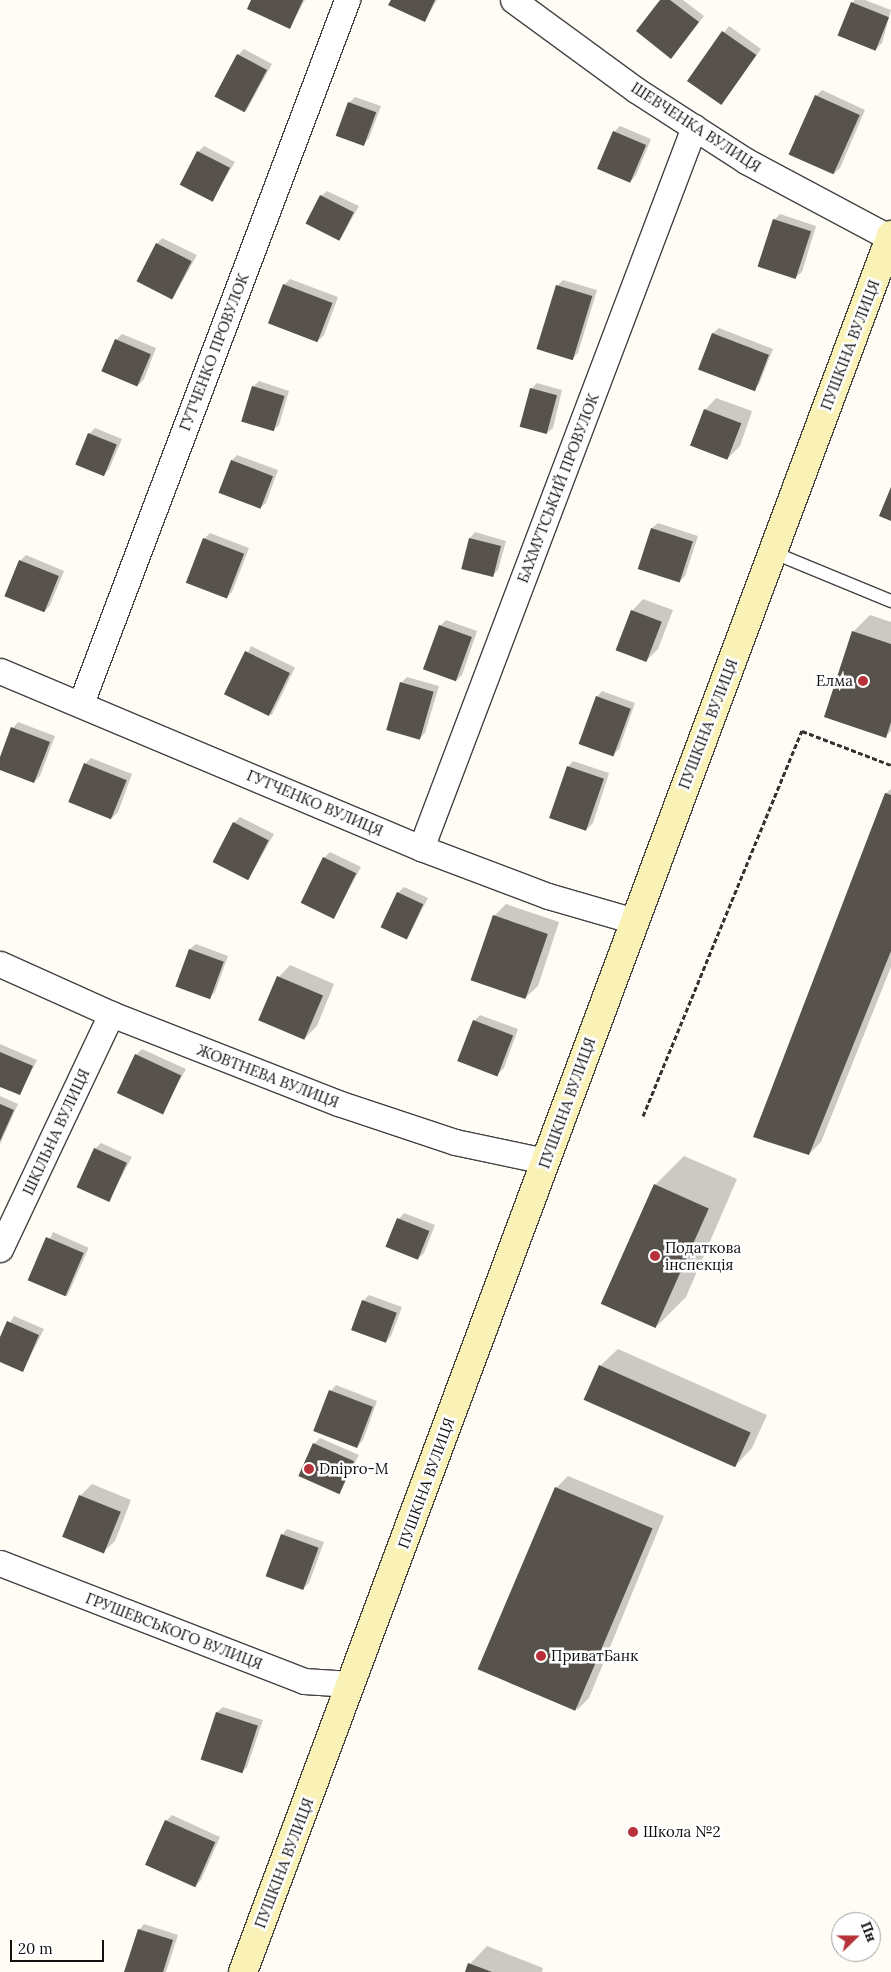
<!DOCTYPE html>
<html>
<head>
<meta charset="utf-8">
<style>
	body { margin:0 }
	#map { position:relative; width:891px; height:1972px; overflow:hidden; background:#fefcf4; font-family:Lora,serif }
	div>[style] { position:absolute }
	.shadow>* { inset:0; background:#0003; transform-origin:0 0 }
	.building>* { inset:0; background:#58524d; transform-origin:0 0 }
	.path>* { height:3px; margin-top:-1.5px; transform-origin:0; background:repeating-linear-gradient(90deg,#323232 0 5px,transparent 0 7.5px) }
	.roads { filter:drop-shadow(1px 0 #434343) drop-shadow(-1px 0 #434343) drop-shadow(0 1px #434343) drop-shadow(0 -1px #434343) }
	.service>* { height:12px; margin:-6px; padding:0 6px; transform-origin:6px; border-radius:6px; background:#fff }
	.minor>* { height:25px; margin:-12.5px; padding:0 12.5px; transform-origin:12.5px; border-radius:12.5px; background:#fff }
	.secondary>* { height:28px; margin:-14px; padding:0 14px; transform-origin:14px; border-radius:14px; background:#f9f1b5 }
	.dots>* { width:14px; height:14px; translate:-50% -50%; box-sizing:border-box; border:2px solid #fff; border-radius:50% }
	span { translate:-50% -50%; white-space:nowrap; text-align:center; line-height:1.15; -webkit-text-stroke:5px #fff; paint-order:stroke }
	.street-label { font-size:15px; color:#101010 }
	.poi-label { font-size:15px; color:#101010 }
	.right { translate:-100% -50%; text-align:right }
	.left { translate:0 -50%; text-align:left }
	.north { position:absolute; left:831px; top:1912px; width:50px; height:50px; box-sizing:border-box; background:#fff; border:1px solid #9f9f9f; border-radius:50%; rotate:68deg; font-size:14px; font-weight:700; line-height:20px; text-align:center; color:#101010 }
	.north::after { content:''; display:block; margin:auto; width:18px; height:22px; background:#b73238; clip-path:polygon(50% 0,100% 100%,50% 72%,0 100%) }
	.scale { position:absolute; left:10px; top:1940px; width:94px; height:22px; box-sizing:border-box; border:2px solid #101010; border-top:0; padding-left:6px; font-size:15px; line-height:18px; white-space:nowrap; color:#101010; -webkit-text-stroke:4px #fff; paint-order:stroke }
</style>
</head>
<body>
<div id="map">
	<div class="shadow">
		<div style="clip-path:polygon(252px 0,305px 0,290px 27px)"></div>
		<div style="clip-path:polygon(392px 0,437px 0,425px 20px)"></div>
		<div style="clip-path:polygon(661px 0,683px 0,704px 16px,676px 51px)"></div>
		<div style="clip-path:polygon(855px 0,865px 0,891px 10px,882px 43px,876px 49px,852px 3px)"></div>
		<div style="clip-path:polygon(729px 26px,761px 49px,726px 98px,688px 80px)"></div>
		<div style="clip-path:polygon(244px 49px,272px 64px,246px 111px,238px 55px)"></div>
		<div style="clip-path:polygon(822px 90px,865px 110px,840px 168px,834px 174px,816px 96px)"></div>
		<div style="clip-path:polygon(355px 97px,381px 106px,369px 138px,364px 144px,349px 103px)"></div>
		<div style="clip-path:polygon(620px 126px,651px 139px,636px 175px,631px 181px,614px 132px)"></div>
		<div style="clip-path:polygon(204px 146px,235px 162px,212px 200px,198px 152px)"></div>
		<div style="clip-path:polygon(327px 191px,359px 206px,341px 238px,321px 196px)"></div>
		<div style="clip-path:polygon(780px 214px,816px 226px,802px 272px,796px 277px,774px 220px)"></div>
		<div style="clip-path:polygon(162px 238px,197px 255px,173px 298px,157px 244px)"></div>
		<div style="clip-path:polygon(290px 279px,338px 297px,324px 335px,319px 340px,284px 285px)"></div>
		<div style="clip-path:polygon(563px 280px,597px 290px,578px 353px,572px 359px,557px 286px)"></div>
		<div style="clip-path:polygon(719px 328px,773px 349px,759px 384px,754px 389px,699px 368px,713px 333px)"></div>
		<div style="clip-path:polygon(122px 334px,156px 348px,144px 379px,139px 385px,116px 340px)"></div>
		<div style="clip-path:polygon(259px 381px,289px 391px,279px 425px,273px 430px,253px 387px)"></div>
		<div style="clip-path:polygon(537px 383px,562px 390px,553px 428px,547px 433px,531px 389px)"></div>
		<div style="clip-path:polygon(716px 398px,752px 411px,740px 446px,728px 458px,705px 410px)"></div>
		<div style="clip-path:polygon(95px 428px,122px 439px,109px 469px,104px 475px,89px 434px)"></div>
		<div style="clip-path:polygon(237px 455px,278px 470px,266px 503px,260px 508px,232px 460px)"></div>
		<div style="clip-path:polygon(658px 523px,698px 536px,685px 576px,679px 582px,639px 568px,652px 528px)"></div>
		<div style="clip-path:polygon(475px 532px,506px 541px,498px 570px,492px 576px,470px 538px)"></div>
		<div style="clip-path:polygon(210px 533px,249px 548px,232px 592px,226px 598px,204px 539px)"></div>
		<div style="clip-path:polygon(26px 555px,64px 571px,50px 605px,45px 611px,20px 561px)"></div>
		<div style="clip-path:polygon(643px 599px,673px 610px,658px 649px,646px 661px,632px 611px)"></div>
		<div style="clip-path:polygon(870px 615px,891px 622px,891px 731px,886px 736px,853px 632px)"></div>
		<div style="clip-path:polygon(446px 620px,477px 631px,462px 675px,456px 681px,440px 626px)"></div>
		<div style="left:251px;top:646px;width:49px;height:53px;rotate:26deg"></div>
		<div style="clip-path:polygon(407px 677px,439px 686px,425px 733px,419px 739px,401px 683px)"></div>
		<div style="clip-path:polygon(602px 691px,635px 703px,619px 749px,613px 755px,597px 697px)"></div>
		<div style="clip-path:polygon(18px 722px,55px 736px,40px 776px,34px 782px,0 769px,13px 728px)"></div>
		<div style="clip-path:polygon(91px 758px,132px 774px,118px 812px,112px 818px,85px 764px)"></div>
		<div style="clip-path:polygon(573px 761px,609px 773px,593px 823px,587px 829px,568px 767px)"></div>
		<div style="clip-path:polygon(891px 789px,891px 967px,821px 1142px,809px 1154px,754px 1136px,886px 793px)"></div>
		<div style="clip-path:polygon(240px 817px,274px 834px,249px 878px,234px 823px)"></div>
		<div style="clip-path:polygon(330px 852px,361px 867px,334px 917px,324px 858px)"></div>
		<div style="clip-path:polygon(404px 887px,428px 898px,407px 939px,398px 893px)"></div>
		<div style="clip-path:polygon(506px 904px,559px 922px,538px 986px,526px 997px,494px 916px)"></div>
		<div style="clip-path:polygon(196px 944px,228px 956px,215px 992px,210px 997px,177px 986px,190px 949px)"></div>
		<div style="clip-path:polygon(290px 965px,334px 984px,317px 1026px,305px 1038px,279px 977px)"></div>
		<div style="clip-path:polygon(480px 1015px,518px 1029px,504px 1068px,498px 1074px,474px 1021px)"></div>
		<div style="clip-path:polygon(0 1044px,37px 1060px,20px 1094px,0 1085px)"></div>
		<div style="clip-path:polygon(142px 1049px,186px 1069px,162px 1113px,136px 1055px)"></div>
		<div style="clip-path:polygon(0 1096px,18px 1104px,0 1144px)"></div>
		<div style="clip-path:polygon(101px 1143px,132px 1157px,109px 1200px,95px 1149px)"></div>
		<div style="clip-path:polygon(684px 1156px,737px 1179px,686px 1297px,657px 1326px,655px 1185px)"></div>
		<div style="clip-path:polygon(404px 1213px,435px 1225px,424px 1253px,419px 1258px,388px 1246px,399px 1219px)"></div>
		<div style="left:53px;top:1232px;width:39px;height:53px;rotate:24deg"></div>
		<div style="clip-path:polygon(369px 1295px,402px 1307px,391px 1336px,386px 1342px,363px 1301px)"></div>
		<div style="clip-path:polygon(14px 1316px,44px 1329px,23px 1371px,0 1361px,0 1340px)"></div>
		<div style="clip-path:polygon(618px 1349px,767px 1415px,752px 1448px,735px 1466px,600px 1366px)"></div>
		<div style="clip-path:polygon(336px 1385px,377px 1401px,363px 1440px,358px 1446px,331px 1391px)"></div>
		<div style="clip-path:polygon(320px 1438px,359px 1455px,339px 1492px,314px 1444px)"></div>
		<div style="clip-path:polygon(568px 1476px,664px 1516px,589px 1698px,577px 1710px,556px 1488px)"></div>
		<div style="clip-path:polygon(92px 1484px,131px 1500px,115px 1541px,103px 1552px,80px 1496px)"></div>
		<div style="clip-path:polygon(287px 1529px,324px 1542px,309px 1583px,303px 1589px,282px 1535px)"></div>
		<div style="clip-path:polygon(223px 1707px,263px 1720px,247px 1767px,241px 1773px,202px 1758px,217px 1712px)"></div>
		<div style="clip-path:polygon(172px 1815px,220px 1837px,201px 1880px,196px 1885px,166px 1821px)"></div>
		<div style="clip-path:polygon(144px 1924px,178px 1935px,166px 1972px,128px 1972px,139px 1930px)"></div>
		<div style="clip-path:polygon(487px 1946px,543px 1968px,542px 1972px,466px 1972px,470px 1964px)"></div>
	</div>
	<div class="building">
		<div style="clip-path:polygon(251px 0,303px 0,290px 29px,247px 9px)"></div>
		<div style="clip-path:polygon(391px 0,435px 0,425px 22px,388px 5px)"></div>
		<div style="clip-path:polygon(660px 0,670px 0,699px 22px,671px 59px,636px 31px)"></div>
		<div style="left:851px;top:2px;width:41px;height:36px;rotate:22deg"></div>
		<div style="left:722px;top:31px;width:42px;height:61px;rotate:35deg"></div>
		<div style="left:237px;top:54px;width:34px;height:48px;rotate:28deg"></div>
		<div style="left:815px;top:95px;width:49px;height:65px;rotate:24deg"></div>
		<div style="left:348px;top:102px;width:30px;height:36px;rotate:20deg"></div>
		<div style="left:613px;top:131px;width:36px;height:41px;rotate:23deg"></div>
		<div style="left:197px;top:151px;width:37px;height:38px;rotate:27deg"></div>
		<div style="left:320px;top:195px;width:38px;height:32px;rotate:27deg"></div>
		<div style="left:773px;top:219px;width:40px;height:50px;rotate:18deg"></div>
		<div style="left:156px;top:243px;width:40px;height:43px;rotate:27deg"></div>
		<div style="left:283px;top:284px;width:53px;height:42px;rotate:21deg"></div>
		<div style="left:556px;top:285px;width:38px;height:67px;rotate:17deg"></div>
		<div style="left:712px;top:333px;width:61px;height:39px;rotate:21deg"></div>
		<div style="left:115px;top:339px;width:39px;height:35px;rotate:23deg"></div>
		<div style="left:252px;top:386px;width:34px;height:37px;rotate:17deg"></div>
		<div style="left:530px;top:388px;width:28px;height:40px;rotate:15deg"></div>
		<div style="left:704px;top:409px;width:40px;height:39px;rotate:21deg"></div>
		<div style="left:88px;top:433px;width:31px;height:34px;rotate:22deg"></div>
		<div style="left:231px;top:460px;width:45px;height:35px;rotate:21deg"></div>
		<div style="clip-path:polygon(891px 487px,891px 521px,879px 516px)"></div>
		<div style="left:651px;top:528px;width:44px;height:43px;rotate:18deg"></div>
		<div style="left:203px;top:538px;width:44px;height:48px;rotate:21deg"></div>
		<div style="left:469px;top:538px;width:33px;height:32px;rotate:14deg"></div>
		<div style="left:19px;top:560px;width:43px;height:39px;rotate:22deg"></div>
		<div style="left:631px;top:610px;width:33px;height:43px;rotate:21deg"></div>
		<div style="left:439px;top:625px;width:35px;height:47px;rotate:20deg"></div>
		<div style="clip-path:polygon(852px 631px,891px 644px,891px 722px,886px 738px,824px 717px)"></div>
		<div style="left:245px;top:651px;width:50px;height:48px;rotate:26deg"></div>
		<div style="left:400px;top:682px;width:35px;height:50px;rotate:16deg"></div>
		<div style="left:596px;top:696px;width:37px;height:51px;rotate:20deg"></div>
		<div style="clip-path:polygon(11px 727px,50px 742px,34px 783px,0 770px,0 757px)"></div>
		<div style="left:84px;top:763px;width:46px;height:42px;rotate:22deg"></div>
		<div style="left:567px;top:766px;width:39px;height:55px;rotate:19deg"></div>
		<div style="clip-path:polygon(885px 793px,891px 795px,891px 951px,809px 1155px,753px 1137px)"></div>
		<div style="left:233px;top:822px;width:40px;height:45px;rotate:27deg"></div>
		<div style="left:323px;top:857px;width:37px;height:51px;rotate:26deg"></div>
		<div style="left:397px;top:892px;width:29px;height:39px;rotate:25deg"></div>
		<div style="left:493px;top:915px;width:58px;height:69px;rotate:19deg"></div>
		<div style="left:189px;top:949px;width:37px;height:40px;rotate:20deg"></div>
		<div style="left:277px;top:976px;width:50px;height:48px;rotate:23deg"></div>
		<div style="left:473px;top:1020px;width:43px;height:44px;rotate:21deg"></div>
		<div style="clip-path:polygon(0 1052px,33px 1066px,20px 1095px,0 1087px)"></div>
		<div style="left:135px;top:1054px;width:51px;height:43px;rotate:25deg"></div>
		<div style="clip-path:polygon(0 1104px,14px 1110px,0 1141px)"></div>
		<div style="left:94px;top:1148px;width:36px;height:43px;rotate:24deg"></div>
		<div style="left:654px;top:1184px;width:60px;height:131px;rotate:24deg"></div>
		<div style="left:397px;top:1218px;width:35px;height:31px;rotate:22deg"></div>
		<div style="left:46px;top:1237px;width:41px;height:47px;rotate:23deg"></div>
		<div style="left:362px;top:1300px;width:37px;height:32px;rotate:20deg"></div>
		<div style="clip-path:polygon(7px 1321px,39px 1335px,23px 1372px,0 1362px,0 1337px)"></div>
		<div style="left:599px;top:1365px;width:166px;height:38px;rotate:24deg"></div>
		<div style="left:329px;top:1390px;width:47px;height:44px;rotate:21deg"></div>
		<div style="left:313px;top:1443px;width:45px;height:36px;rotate:24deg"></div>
		<div style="left:555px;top:1487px;width:106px;height:198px;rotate:23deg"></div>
		<div style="left:79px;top:1495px;width:45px;height:45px;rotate:22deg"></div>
		<div style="left:281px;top:1534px;width:40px;height:45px;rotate:20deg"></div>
		<div style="left:216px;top:1712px;width:44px;height:50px;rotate:18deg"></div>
		<div style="left:165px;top:1820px;width:55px;height:49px;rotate:24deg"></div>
		<div style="clip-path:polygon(138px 1929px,173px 1940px,163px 1972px,124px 1972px)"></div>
		<div style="clip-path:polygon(468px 1963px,492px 1972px,465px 1972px)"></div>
	</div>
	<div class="path">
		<div style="left:643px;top:1116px;width:417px;rotate:-67.6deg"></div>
		<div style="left:802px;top:731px;width:95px;rotate:20.9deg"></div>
	</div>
	<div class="roads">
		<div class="service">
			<div style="left:772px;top:552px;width:129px;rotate:22.4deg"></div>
		</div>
		<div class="minor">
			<div style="left:513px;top:0;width:152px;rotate:36.2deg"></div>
			<div style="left:636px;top:90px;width:131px;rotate:32.8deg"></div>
			<div style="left:746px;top:161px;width:163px;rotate:28.1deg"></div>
			<div style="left:0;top:671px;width:457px;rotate:22.8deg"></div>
			<div style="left:421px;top:848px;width:136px;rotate:20.7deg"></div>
			<div style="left:548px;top:896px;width:90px;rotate:16.2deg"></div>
			<div style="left:81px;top:703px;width:752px;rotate:-69.27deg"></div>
			<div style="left:421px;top:848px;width:771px;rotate:-69.26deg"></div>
			<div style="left:0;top:964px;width:122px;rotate:24.2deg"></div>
			<div style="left:111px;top:1014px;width:244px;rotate:21.4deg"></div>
			<div style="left:338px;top:1103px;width:123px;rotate:18.4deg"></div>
			<div style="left:455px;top:1142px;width:92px;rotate:11.9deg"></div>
			<div style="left:0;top:1249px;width:260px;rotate:-64.7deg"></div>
			<div style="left:0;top:1563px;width:326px;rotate:21.2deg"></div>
			<div style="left:304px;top:1681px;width:47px;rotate:3.7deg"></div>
		</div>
		<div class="secondary">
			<div style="left:243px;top:1972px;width:1854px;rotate:-69.54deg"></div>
		</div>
	</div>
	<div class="dots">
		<div style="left:863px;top:681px;background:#b73238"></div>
		<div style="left:655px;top:1256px;background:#b73238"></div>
		<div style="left:309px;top:1469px;background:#b73238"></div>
		<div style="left:541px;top:1656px;background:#b73238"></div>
		<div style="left:633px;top:1832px;background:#b73238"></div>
	</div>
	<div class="street-label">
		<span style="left:696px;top:127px;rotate:33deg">ШЕВЧЕНКА ВУЛИЦЯ</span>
		<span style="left:850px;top:345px;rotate:-69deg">ПУШКІНА ВУЛИЦЯ</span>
		<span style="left:214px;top:352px;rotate:-69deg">ГУТЧЕНКО ПРОВУЛОК</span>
		<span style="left:558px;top:488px;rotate:-69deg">БАХМУТСЬКИЙ ПРОВУЛОК</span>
		<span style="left:708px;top:724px;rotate:-69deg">ПУШКІНА ВУЛИЦЯ</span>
		<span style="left:315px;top:803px;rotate:23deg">ГУТЧЕНКО ВУЛИЦЯ</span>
		<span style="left:268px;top:1076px;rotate:21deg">ЖОВТНЕВА ВУЛИЦЯ</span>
		<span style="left:567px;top:1103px;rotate:-70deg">ПУШКІНА ВУЛИЦЯ</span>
		<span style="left:56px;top:1132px;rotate:-65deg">ШКІЛЬНА ВУЛИЦЯ</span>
		<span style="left:426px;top:1483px;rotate:-70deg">ПУШКІНА ВУЛИЦЯ</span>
		<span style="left:174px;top:1631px;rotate:21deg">ГРУШЕВСЬКОГО ВУЛИЦЯ</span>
		<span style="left:284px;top:1863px;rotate:-69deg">ПУШКІНА ВУЛИЦЯ</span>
	</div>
	<div class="poi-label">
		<span class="right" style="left:853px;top:681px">Елма</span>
		<span class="left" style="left:665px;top:1256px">Податкова<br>інспекція</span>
		<span class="left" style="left:319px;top:1469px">Dnipro-M</span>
		<span class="left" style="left:551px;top:1656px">ПриватБанк</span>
		<span class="left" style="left:643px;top:1832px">Школа №2</span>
	</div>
	<div class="north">Пн</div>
	<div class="scale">20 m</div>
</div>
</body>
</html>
